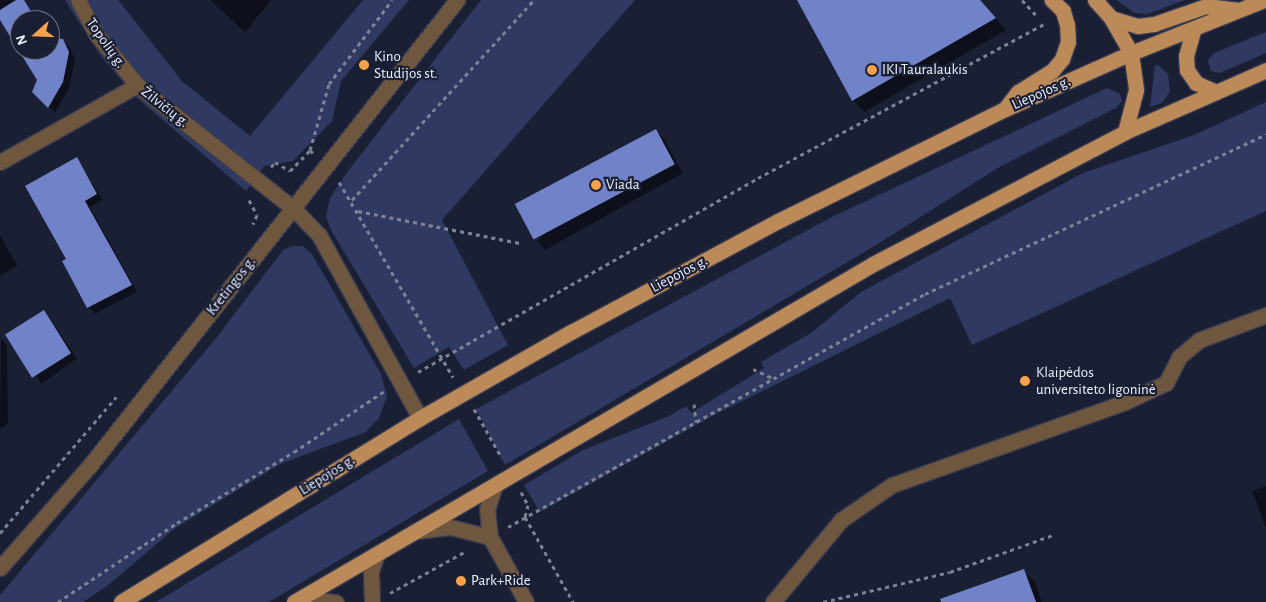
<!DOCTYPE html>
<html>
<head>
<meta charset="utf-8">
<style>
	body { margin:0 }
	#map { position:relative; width:1266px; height:602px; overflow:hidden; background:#1a1f34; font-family:"Alegreya Sans",sans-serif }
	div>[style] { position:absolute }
	.green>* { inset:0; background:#2f3961 }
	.shadow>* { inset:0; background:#0007; transform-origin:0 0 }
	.building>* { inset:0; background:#7183c8; transform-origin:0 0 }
	.path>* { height:3px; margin-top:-1.5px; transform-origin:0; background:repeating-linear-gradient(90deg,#7e8393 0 4px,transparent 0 8px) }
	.roads { filter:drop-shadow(1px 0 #383c50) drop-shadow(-1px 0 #383c50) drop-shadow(0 1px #383c50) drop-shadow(0 -1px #383c50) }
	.minor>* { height:15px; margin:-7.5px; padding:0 7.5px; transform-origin:7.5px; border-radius:7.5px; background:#6e563f }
	.major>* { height:15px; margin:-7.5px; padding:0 7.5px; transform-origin:7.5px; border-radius:7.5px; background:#bc8959 }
	.dots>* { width:14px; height:14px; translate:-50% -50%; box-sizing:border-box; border:2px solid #1a1f34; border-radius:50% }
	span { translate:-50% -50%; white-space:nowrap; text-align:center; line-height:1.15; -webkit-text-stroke:4.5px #1a1f34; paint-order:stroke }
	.street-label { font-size:15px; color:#edf1fc }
	.poi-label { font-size:15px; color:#edf1fc }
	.left { translate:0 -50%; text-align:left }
	.north { position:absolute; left:10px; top:10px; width:50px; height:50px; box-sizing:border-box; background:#1a1f34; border:1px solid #6e7384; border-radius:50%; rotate:250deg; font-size:14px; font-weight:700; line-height:20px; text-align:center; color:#edf1fc }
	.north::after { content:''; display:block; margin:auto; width:18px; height:22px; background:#f7a248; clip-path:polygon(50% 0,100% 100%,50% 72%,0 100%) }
</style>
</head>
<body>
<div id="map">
	<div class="green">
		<div style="clip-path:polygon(65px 0,118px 0,182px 81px,250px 136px,363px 0,409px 0,341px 81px,332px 121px,293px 161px,264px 166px,246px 191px,136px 97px,100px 55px)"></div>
		<div style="clip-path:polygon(481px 0,635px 0,442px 220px,508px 345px,464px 370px,449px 347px,414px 368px,332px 232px,326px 217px,330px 198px,348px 171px)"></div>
		<div style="clip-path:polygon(1116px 0,1185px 0,1148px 14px,1135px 13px)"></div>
		<div style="clip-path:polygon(1266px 32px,1266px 53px,1220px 73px,1211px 71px,1208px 60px,1214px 53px)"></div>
		<div style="clip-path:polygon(1158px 65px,1168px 74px,1170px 92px,1162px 103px,1150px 107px,1155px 66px)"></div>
		<div style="clip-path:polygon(1107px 88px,1120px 94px,1122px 101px,1116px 108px,1001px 166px,873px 247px,505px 465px,476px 409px,832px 217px)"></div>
		<div style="clip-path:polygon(1266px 102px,1266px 211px,972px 345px,950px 298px,712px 416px,540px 512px,524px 485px,583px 450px,669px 416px,686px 406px,691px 413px,764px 368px,761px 362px,811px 333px,861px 292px,1083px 173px,1194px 135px)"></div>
		<div style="clip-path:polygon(292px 246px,303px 246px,312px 254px,381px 374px,387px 396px,379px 418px,366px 432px,280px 464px,174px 529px,107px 586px,83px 602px,0 602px,0 595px,217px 337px,283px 250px)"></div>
		<div style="clip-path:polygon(459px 419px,488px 471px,269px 602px,156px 602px)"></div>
	</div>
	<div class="shadow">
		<div style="clip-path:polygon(0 0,23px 0,37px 20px,20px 20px,20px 50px,50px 50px,50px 39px,63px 40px,69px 46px,75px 59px,69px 89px,55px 112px,33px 91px,38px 79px,0 18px)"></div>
		<div style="clip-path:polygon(210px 0,271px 0,245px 32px)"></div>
		<div style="clip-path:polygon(798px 0,979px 0,1006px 30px,864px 112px,853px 100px)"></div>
		<div style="clip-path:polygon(655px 130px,664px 139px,683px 173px,545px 250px,537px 241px)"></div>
		<div style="clip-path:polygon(77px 159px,103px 200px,90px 207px,137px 292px,94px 314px,64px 261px,68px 259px)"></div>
		<div style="clip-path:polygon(0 235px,17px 266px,0 276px)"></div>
		<div style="left:44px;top:311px;width:58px;height:44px;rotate:55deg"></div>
		<div style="clip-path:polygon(1px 339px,7px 345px,8px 424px,0 429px)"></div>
		<div style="clip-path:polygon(1266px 486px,1266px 528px,1252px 491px)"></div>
		<div style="clip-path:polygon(1024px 571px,1035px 582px,1042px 602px,936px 602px)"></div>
	</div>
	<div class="building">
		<div style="clip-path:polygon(16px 0,24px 0,36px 20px,20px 20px,20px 50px,50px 50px,50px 38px,63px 39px,69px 52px,63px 82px,48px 108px,32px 92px,37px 80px,0 20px,0 10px)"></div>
		<div style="clip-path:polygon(797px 0,980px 0,996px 18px,852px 101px)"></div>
		<div style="left:656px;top:129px;width:40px;height:160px;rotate:62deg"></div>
		<div style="clip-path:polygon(77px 157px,97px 194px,85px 201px,132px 285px,87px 308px,62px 261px,66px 259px,25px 186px)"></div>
		<div style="left:44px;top:310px;width:51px;height:46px;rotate:58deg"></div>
		<div style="clip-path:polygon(1024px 569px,1036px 602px,941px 602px,940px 599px)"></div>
	</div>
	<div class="path">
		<div style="left:1022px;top:0;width:21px;rotate:47deg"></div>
		<div style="left:310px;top:150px;width:69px;rotate:-73.9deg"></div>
		<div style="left:329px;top:84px;width:105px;rotate:-53.1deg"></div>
		<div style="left:271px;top:167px;width:6px;rotate:-51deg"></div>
		<div style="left:275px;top:162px;width:17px;rotate:31deg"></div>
		<div style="left:290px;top:171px;width:29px;rotate:-46deg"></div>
		<div style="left:310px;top:150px;width:4px;rotate:45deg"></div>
		<div style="left:339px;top:182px;width:226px;rotate:59.7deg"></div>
		<div style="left:249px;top:200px;width:17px;rotate:62deg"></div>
		<div style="left:257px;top:215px;width:10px;rotate:114deg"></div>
		<div style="left:352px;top:200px;width:270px;rotate:-47.7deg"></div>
		<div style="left:358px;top:211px;width:165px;rotate:11.2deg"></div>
		<div style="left:753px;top:369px;width:21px;rotate:25deg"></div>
		<div style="left:418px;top:372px;width:391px;rotate:-29.7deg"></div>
		<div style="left:758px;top:178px;width:327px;rotate:-28.3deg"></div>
		<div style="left:694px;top:404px;width:18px;rotate:84deg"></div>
		<div style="left:474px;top:409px;width:56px;rotate:60.3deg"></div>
		<div style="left:521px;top:492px;width:15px;rotate:62deg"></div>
		<div style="left:528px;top:505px;width:12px;rotate:104deg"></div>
		<div style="left:525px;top:517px;width:98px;rotate:60.5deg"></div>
		<div style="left:508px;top:527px;width:478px;rotate:-29.2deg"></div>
		<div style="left:925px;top:294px;width:377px;rotate:-25.1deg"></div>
		<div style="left:0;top:533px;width:179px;rotate:-49.5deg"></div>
		<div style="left:390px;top:593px;width:87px;rotate:-28.9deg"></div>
		<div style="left:58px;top:602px;width:143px;rotate:-33.6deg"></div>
		<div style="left:177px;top:523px;width:137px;rotate:-31.3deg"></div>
		<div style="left:294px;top:452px;width:109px;rotate:-34.1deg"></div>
		<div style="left:823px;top:602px;width:130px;rotate:-13.3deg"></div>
		<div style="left:950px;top:572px;width:109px;rotate:-19.8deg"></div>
	</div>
	<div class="roads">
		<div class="minor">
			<div style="left:78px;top:0;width:40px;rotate:62deg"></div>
			<div style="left:97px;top:35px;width:64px;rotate:51.3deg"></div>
			<div style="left:0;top:162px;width:157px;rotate:-29.3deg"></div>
			<div style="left:137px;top:85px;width:199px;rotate:38.3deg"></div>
			<div style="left:293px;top:208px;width:37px;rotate:46deg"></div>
			<div style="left:319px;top:235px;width:209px;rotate:61.1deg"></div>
			<div style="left:495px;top:485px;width:25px;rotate:108deg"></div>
			<div style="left:487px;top:509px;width:28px;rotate:84deg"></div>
			<div style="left:490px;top:537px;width:74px;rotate:61deg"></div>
			<div style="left:417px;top:531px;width:33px;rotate:-7deg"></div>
			<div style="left:450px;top:527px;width:41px;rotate:14deg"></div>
			<div style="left:0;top:568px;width:138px;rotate:-48.8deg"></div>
			<div style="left:91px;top:464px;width:591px;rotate:-51.73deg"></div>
			<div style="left:302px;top:598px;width:34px;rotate:7deg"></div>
			<div style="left:372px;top:602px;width:31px;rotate:-92deg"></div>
			<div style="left:371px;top:571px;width:18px;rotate:-71deg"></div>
			<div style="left:773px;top:602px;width:107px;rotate:-50.3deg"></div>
			<div style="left:841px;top:520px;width:62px;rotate:-34.5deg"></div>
			<div style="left:892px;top:485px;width:247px;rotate:-19.6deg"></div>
			<div style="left:1125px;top:402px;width:45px;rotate:-24.9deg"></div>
			<div style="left:1166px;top:383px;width:29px;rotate:-63deg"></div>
			<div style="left:1179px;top:357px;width:26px;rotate:-40deg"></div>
			<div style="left:1199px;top:340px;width:72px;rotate:-20.5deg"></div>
		</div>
		<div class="major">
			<div style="left:1095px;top:0;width:24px;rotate:48deg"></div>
			<div style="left:1111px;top:18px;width:40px;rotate:60.3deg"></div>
			<div style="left:1131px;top:53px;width:37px;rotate:82deg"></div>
			<div style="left:1136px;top:90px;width:43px;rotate:104.7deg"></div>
			<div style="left:1111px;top:18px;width:28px;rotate:17deg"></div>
			<div style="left:1138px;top:26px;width:16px;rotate:-7deg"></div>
			<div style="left:1154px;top:24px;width:55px;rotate:-19.1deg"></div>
			<div style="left:1206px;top:6px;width:31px;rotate:7deg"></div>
			<div style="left:1194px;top:28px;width:29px;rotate:106deg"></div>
			<div style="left:1186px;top:56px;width:14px;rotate:86deg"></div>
			<div style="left:1187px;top:70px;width:16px;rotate:55deg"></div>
			<div style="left:1196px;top:83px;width:22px;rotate:24deg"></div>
			<div style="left:1007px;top:106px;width:18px;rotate:-52deg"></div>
			<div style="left:1018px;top:92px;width:40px;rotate:-32deg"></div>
			<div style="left:1052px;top:71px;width:16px;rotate:-50deg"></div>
			<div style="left:1062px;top:59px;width:18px;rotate:-71deg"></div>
			<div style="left:1068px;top:42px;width:17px;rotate:-93deg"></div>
			<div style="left:1067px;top:25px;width:15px;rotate:-106deg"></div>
			<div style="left:1063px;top:11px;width:16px;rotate:-135deg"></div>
			<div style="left:121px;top:602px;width:351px;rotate:-31.6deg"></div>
			<div style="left:420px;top:418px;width:174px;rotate:-29.7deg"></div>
			<div style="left:571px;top:332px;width:235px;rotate:-28.2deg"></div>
			<div style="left:778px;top:221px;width:253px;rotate:-26.3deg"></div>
			<div style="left:1005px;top:109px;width:138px;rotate:-24deg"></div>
			<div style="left:1131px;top:53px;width:143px;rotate:-21.7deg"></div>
			<div style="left:294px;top:602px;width:670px;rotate:-30.27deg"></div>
			<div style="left:873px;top:264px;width:284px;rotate:-27.6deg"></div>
			<div style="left:1125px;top:132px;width:154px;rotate:-23.7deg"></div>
		</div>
	</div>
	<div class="dots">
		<div style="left:364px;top:65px;background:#f7a248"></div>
		<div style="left:872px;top:70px;background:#f7a248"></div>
		<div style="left:596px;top:185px;background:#f7a248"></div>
		<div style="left:1025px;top:381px;background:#f7a248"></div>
		<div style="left:461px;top:581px;background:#f7a248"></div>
	</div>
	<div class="street-label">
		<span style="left:106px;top:43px;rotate:55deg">Topolių g.</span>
		<span style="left:1041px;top:93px;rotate:-24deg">Liepojos g.</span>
		<span style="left:165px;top:107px;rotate:38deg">Žilvičių g.</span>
		<span style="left:679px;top:274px;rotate:-28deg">Liepojos g.</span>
		<span style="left:231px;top:286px;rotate:-52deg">Kretingos g.</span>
		<span style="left:327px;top:475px;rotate:-32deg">Liepojos g.</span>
	</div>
	<div class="poi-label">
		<span class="left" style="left:374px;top:65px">Kino<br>Studijos st.</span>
		<span class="left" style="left:882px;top:70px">IKI Tauralaukis</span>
		<span class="left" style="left:606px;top:185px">Viada</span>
		<span class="left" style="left:1036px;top:381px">Klaipėdos<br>universiteto ligoninė</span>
		<span class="left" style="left:471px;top:581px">Park+Ride</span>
	</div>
	<div class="north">N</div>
</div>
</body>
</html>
